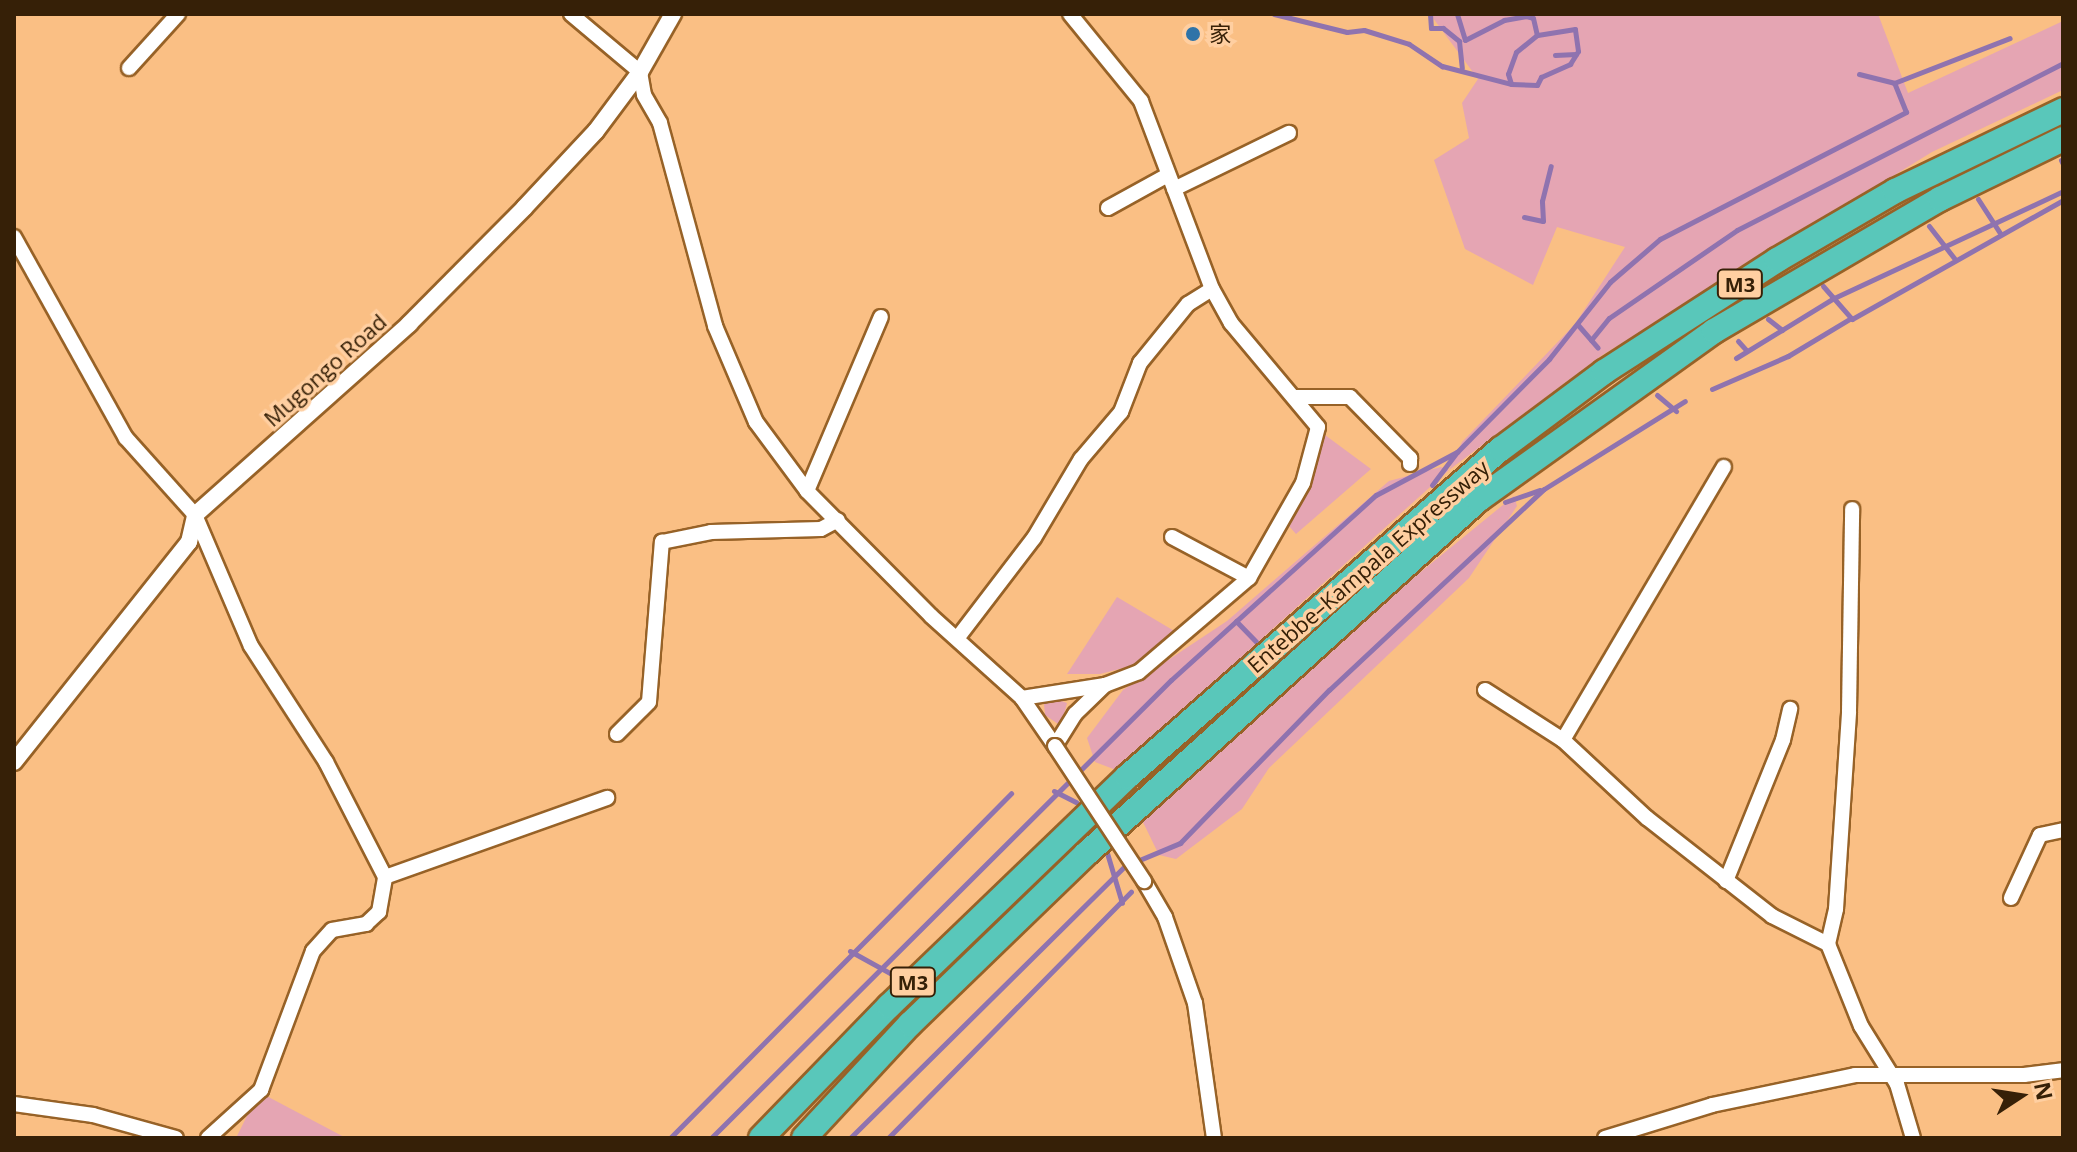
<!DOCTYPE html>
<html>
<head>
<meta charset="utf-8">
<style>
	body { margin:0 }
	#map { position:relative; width:2077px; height:1152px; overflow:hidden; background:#fabf84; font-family:"Open Sans","Noto Sans SC",sans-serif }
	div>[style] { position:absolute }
	.green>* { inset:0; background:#e5a5b3 }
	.stream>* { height:5px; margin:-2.5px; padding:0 2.5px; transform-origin:2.5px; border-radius:2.5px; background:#8f73af }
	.roads { filter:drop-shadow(2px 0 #976227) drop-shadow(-2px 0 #976227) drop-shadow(0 2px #976227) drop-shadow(0 -2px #976227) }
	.minor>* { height:14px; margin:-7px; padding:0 7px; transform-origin:7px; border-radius:7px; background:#fff }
	.tertiary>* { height:16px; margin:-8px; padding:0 8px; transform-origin:8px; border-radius:8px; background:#fff }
	.motorway>* { height:24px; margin:-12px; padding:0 12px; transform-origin:12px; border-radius:12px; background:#59c7ba }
	.bridges { filter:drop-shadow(2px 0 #976227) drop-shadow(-2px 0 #976227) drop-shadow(0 2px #976227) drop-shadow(0 -2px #976227) }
	.minor-bridge>* { height:14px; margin:-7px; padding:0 7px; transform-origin:7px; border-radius:7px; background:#fff }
	.dots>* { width:22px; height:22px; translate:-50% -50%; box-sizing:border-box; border:4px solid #ffcfa1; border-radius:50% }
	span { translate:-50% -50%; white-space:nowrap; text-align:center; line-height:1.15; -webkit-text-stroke:7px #ffcfa1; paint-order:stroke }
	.shield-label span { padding:2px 6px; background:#ffcfa1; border:2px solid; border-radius:6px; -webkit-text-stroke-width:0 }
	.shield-label { font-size:20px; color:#362007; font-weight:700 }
	.poi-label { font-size:22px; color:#362007 }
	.left { translate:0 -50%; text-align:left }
	.street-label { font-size:22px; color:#362007 }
	.frame { position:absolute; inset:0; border:16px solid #362007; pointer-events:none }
	.north { position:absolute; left:1981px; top:1056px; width:80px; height:80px; -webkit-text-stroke:6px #ffcfa1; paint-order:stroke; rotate:78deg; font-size:22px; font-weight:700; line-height:32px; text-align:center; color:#362007 }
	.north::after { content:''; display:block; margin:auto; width:28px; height:36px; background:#362007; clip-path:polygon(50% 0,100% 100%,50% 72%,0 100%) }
</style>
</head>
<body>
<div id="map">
	<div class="green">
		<div style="clip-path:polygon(1430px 14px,1878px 14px,1908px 93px,2063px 21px,2063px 90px,1932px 152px,1601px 356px,1449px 470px,1116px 770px,1095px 762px,1087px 738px,1123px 690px,1227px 621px,1389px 481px,1441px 467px,1449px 470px,1462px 442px,1575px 324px,1625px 247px,1557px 227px,1533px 285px,1465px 249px,1434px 160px,1469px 138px,1462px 103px,1478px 79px)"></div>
		<div style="clip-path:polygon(1325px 435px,1371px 469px,1296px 534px,1288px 525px,1312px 483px)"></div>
		<div style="clip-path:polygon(1514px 496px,1517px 506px,1469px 578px,1269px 768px,1242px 809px,1176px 859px,1159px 855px,1141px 818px,1390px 597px)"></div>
		<div style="clip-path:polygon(1117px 597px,1176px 632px,1139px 664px,1100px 674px,1067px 674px)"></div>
		<div style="clip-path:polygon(1056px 699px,1067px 703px,1061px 726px,1045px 715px,1044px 704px)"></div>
		<div style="clip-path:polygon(259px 1092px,346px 1138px,236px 1138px)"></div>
	</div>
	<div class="stream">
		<div style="left:1274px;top:14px;width:75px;rotate:13.9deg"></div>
		<div style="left:1347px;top:32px;width:17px;rotate:-7deg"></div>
		<div style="left:1364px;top:30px;width:47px;rotate:17.3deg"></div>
		<div style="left:1409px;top:44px;width:40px;rotate:34deg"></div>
		<div style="left:1442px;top:66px;width:71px;rotate:14.6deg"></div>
		<div style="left:1511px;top:84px;width:26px;rotate:2deg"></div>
		<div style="left:1537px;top:85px;width:9px;rotate:-63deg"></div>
		<div style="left:1541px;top:77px;width:32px;rotate:-24deg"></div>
		<div style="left:1570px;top:64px;width:15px;rotate:-58deg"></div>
		<div style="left:1578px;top:51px;width:22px;rotate:-98deg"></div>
		<div style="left:1575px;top:29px;width:38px;rotate:171deg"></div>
		<div style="left:1537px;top:35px;width:27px;rotate:141deg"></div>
		<div style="left:1516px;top:52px;width:23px;rotate:110deg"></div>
		<div style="left:1508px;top:74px;width:10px;rotate:73deg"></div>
		<div style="left:1430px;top:14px;width:14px;rotate:86deg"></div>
		<div style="left:1431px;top:28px;width:12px"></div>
		<div style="left:1443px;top:28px;width:21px;rotate:39deg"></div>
		<div style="left:1459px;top:41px;width:27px;rotate:84deg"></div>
		<div style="left:1457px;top:14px;width:27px;rotate:73deg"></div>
		<div style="left:1465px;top:40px;width:44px;rotate:-27.1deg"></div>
		<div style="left:1504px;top:20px;width:22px;rotate:-10deg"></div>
		<div style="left:1526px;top:16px;width:7px;rotate:16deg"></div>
		<div style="left:1533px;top:18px;width:17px;rotate:77deg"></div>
		<div style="left:1555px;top:55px;width:21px;rotate:-3deg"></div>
		<div style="left:1859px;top:74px;width:36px;rotate:14deg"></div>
		<div style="left:1894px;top:83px;width:124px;rotate:-21.2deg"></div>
		<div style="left:2061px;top:160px;width:4px;rotate:63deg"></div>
		<div style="left:1978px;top:199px;width:40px;rotate:57.1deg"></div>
		<div style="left:1524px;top:217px;width:19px;rotate:12deg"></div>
		<div style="left:1543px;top:221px;width:20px;rotate:-93deg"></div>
		<div style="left:1542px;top:201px;width:36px;rotate:-76deg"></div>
		<div style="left:1929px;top:226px;width:41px;rotate:52deg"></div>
		<div style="left:1823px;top:286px;width:44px;rotate:48.7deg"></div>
		<div style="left:1852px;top:319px;width:242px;rotate:-29.4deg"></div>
		<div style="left:1768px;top:319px;width:18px;rotate:38deg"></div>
		<div style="left:1578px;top:325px;width:30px;rotate:49deg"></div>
		<div style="left:1591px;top:340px;width:28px;rotate:-51deg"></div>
		<div style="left:1609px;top:318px;width:155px;rotate:-34.5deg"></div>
		<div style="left:1737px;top:230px;width:366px;rotate:-27.1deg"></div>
		<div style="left:1738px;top:341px;width:13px;rotate:48deg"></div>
		<div style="left:1736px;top:358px;width:115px;rotate:-31.5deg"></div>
		<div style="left:1834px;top:298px;width:253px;rotate:-25deg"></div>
		<div style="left:1712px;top:389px;width:83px;rotate:-23.5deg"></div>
		<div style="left:1788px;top:356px;width:70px;rotate:-31deg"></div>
		<div style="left:1657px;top:395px;width:25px;rotate:40deg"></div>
		<div style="left:1432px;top:485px;width:41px;rotate:-52.9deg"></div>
		<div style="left:1457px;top:452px;width:131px;rotate:-45.3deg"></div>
		<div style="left:1549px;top:359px;width:98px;rotate:-51.6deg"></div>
		<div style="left:1610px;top:282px;width:66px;rotate:-40.7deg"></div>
		<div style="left:1660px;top:239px;width:277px;rotate:-27.3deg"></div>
		<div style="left:1906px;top:112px;width:31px;rotate:-112deg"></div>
		<div style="left:1505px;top:502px;width:37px;rotate:-19deg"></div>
		<div style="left:1236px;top:621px;width:29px;rotate:46deg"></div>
		<div style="left:1054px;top:791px;width:25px;rotate:27deg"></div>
		<div style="left:1107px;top:853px;width:52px;rotate:73.3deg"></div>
		<div style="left:850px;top:951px;width:54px;rotate:29deg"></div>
		<div style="left:670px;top:1138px;width:485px;rotate:-45.3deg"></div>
		<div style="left:711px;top:1138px;width:649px;rotate:-44.88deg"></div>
		<div style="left:1171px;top:680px;width:276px;rotate:-42.1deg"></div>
		<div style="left:1376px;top:495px;width:92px;rotate:-28deg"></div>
		<div style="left:850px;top:1138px;width:387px;rotate:-44.7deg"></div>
		<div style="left:1125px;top:866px;width:60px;rotate:-22.7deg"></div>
		<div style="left:1180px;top:843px;width:214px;rotate:-45.8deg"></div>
		<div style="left:1329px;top:690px;width:294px;rotate:-43.1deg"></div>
		<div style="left:1544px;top:489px;width:166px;rotate:-32deg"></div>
		<div style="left:888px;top:1138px;width:346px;rotate:-45.4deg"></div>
	</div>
	<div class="roads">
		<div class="minor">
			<div style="left:571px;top:14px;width:90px;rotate:40deg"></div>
			<div style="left:640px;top:72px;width:23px;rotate:80deg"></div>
			<div style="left:644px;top:95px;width:32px;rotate:60deg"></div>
			<div style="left:660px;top:123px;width:210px;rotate:74.8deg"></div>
			<div style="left:715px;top:326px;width:104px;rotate:66.9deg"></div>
			<div style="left:756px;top:422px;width:86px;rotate:53.5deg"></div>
			<div style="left:807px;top:491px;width:176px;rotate:45.2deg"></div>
			<div style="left:931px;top:616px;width:122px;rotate:42deg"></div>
			<div style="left:1022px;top:698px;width:58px;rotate:55.5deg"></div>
			<div style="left:1055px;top:746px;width:38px;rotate:-58deg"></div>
			<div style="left:1075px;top:714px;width:42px;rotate:-44deg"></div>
			<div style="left:1105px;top:685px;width:36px;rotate:-21deg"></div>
			<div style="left:1139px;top:672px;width:145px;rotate:-40.5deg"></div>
			<div style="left:1249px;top:578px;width:109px;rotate:-60.4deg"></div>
			<div style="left:1303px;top:483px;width:58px;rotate:-75deg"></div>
			<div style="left:1318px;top:427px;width:136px;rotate:-129.9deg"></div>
			<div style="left:1231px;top:323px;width:39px;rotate:-119deg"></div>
			<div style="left:1212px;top:289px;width:201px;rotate:-110.7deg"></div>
			<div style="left:1141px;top:101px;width:112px;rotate:-129.2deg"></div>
			<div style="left:129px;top:68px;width:73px;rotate:-47.8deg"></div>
			<div style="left:1174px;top:189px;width:128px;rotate:-26deg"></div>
			<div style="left:1108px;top:208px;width:68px;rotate:-28.8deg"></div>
			<div style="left:14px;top:237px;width:230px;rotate:60.9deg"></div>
			<div style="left:126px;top:438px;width:103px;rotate:48.1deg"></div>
			<div style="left:195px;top:515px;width:142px;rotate:66.9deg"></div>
			<div style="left:251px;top:646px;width:138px;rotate:57.1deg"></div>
			<div style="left:326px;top:762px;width:129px;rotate:62.8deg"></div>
			<div style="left:385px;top:877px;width:236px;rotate:-19.6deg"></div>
			<div style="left:1296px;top:397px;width:54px"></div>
			<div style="left:1350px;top:397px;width:86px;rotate:45.5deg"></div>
			<div style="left:1410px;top:458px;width:6px;rotate:90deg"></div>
			<div style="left:807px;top:491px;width:189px;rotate:-67deg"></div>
			<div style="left:1172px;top:537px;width:87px;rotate:28deg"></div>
			<div style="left:959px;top:636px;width:123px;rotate:-52.6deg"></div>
			<div style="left:1034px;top:538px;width:92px;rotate:-59.3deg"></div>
			<div style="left:1081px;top:459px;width:62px;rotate:-49.6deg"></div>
			<div style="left:1121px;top:412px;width:53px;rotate:-68.8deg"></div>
			<div style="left:1140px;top:363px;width:76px;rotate:-50.9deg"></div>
			<div style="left:1188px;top:304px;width:28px;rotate:-32deg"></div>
			<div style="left:1485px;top:690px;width:93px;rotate:32.7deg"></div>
			<div style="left:1563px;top:740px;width:115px;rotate:42.9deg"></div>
			<div style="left:1647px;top:818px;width:159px;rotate:38.1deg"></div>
			<div style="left:1772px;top:916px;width:63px;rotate:26.6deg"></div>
			<div style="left:1828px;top:944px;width:88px;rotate:68.1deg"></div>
			<div style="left:1861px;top:1026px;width:68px;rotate:58.2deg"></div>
			<div style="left:1897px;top:1084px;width:56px;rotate:73.5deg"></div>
			<div style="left:1022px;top:698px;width:84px;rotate:-8.9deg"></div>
			<div style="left:617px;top:734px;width:45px;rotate:-45deg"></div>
			<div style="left:649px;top:702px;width:161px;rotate:-85.4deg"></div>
			<div style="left:662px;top:542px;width:50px;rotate:-11.5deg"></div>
			<div style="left:711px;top:532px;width:110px;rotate:-1.6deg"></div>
			<div style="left:821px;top:529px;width:19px;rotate:-28deg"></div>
			<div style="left:1563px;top:740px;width:317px;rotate:-59.5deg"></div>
			<div style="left:1144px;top:881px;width:42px;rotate:59.7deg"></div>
			<div style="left:1165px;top:917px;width:91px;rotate:70.8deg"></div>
			<div style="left:1195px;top:1003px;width:136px;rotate:82deg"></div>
			<div style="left:1726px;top:881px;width:152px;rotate:-68deg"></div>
			<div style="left:1783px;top:740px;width:32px;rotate:-77deg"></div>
			<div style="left:2011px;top:898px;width:69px;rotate:-65.3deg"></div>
			<div style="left:2040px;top:835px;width:24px;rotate:-12deg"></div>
			<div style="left:1828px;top:944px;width:36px;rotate:-77deg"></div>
			<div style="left:1836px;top:909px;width:198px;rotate:-86.2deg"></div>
			<div style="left:1849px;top:711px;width:202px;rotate:-89.1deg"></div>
			<div style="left:14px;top:1104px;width:80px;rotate:7.9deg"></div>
			<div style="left:93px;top:1115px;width:86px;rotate:15.5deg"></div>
			<div style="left:208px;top:1138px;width:72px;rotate:-42.2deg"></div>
			<div style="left:261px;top:1090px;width:148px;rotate:-69.5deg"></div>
			<div style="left:313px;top:951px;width:28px;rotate:-48deg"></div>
			<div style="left:332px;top:930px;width:35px;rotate:-10deg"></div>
			<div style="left:366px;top:924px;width:18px;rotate:-43deg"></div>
			<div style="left:379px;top:912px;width:36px;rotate:-80deg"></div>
			<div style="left:1605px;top:1138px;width:112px;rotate:-17.1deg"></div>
			<div style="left:1712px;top:1105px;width:146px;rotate:-11.8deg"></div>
			<div style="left:1855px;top:1075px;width:169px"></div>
			<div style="left:2024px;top:1075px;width:39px;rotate:-7deg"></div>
		</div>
		<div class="tertiary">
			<div style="left:14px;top:762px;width:281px;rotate:-51.5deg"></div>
			<div style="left:189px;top:542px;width:28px;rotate:-77deg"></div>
			<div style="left:195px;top:515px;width:287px;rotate:-41.7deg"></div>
			<div style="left:409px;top:324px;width:163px;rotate:-45.2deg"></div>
			<div style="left:524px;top:208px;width:105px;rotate:-46.9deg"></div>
			<div style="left:596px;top:131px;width:74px;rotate:-53.3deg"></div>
			<div style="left:640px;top:72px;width:67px;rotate:-60.4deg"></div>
		</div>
		<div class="motorway">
			<div style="left:761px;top:1138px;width:184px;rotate:-45.9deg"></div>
			<div style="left:889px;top:1006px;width:330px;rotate:-43.9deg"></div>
			<div style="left:1127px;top:777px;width:497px;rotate:-41.3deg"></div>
			<div style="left:1501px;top:449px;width:129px;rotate:-36.8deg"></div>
			<div style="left:1604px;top:372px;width:206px;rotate:-32.9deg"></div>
			<div style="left:1777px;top:260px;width:137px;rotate:-30.3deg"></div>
			<div style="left:1895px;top:191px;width:187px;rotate:-25.7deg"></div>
			<div style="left:804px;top:1138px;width:156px;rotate:-47.1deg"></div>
			<div style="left:910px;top:1024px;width:245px;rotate:-44deg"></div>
			<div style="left:1086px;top:854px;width:528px;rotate:-42.08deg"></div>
			<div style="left:1478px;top:500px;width:290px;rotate:-35.6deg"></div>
			<div style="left:1714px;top:331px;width:262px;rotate:-30.3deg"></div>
			<div style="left:1940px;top:199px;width:137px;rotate:-26deg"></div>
		</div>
	</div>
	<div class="bridges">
		<div class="minor-bridge">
			<div style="left:1055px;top:746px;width:162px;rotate:56.6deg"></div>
		</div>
	</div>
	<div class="dots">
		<div style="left:1193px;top:34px;background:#2e73a8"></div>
	</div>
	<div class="shield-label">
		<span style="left:1740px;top:284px">M3</span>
		<span style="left:913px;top:982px">M3</span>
	</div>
	<div class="poi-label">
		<span class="left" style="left:1209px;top:34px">家</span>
	</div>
	<div class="street-label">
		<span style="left:325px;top:370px;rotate:-42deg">Mugongo Road</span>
		<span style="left:1368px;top:566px;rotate:-41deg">Entebbe–Kampala Expressway</span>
	</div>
	<div class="frame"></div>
	<div class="north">N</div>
</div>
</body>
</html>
